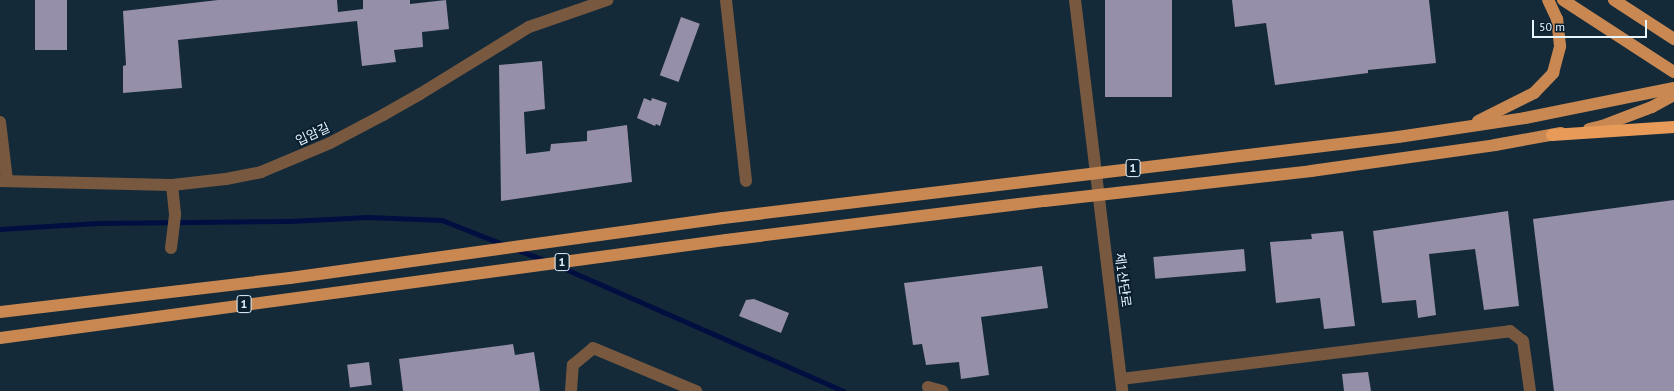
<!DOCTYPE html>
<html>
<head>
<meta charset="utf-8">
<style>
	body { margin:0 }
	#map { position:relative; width:1674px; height:391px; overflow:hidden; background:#142a39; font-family:"PT Sans","Noto Sans KR",sans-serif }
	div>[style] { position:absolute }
	.stream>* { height:4.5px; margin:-2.25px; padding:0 2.25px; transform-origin:2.25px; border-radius:2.25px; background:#000e40 }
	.building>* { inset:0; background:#968faa; transform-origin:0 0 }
	.minor>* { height:12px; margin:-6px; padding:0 6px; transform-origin:6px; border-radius:6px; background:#785940 }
	.major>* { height:12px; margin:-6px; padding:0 6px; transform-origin:6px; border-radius:6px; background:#c98852 }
	.highway>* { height:12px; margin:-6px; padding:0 6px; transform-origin:6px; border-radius:6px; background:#e89a59 }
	span { translate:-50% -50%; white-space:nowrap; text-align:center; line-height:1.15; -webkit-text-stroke:4px #0b202f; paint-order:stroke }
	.shield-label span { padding:1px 3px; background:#0b202f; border:1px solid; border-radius:3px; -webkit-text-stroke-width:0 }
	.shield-label { font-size:12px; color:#e7f5ff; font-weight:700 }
	.street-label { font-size:13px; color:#e7f5ff }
	.scale { position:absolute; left:1532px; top:20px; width:115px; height:18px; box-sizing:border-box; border:2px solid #e7f5ff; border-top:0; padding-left:5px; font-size:12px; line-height:14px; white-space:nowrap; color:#e7f5ff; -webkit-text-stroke:3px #0b202f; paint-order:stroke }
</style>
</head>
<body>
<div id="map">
	<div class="stream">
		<div style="left:0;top:229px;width:97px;rotate:-3.5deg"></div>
		<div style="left:97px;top:223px;width:194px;rotate:-0.6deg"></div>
		<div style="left:291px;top:221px;width:76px;rotate:-3deg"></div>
		<div style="left:367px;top:217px;width:75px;rotate:2.3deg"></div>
		<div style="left:442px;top:220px;width:68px;rotate:21.6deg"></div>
		<div style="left:518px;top:250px;width:30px;rotate:21deg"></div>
		<div style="left:559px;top:266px;width:311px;rotate:23.7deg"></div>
	</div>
	<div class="building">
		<div style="left:35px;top:0;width:32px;height:50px"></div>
		<div style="clip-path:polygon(218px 0,337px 0,338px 12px,363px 9px,363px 0,410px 0,410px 4px,446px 0,449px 29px,422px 32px,423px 47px,394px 50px,396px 62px,362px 66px,357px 21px,178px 40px,182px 88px,123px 93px,123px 66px,126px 65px,123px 11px)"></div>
		<div style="left:1105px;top:0;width:67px;height:97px"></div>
		<div style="clip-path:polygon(1232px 0,1429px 0,1436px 63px,1368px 70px,1368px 73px,1275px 85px,1266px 23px,1235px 27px)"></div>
		<div style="left:681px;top:17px;width:20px;height:62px;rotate:20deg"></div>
		<div style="clip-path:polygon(542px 61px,545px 109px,524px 112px,526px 154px,550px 151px,551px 144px,587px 141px,587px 131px,627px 125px,632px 182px,501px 201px,499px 65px)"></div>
		<div style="clip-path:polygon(644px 98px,651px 101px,652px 98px,667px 103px,660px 126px,656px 124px,655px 126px,637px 118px)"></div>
		<div style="clip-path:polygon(1674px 200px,1674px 391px,1554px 391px,1533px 219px)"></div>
		<div style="clip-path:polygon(1508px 211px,1519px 306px,1484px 310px,1475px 249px,1429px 254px,1436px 315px,1418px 318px,1416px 300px,1382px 303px,1373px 231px)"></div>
		<div style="clip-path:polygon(1343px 231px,1355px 326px,1324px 329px,1320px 298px,1276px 303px,1270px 242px,1312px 239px,1311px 234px)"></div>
		<div style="left:1244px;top:249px;width:22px;height:91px;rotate:85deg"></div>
		<div style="clip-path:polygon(1042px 266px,1048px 308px,981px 317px,989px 375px,961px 379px,959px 362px,926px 365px,922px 344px,913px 345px,904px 283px)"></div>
		<div style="clip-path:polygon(754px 299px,789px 313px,781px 333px,739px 316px,746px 300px)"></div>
		<div style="clip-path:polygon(513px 344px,515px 355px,534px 352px,540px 391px,403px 391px,399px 359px)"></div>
		<div style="left:369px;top:362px;width:23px;height:22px;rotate:83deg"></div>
		<div style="clip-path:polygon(1368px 372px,1371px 391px,1344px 391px,1342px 374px)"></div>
	</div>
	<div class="minor">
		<div style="left:726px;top:0;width:182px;rotate:83.7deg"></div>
		<div style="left:1075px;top:0;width:394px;rotate:83.1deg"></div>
		<div style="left:0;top:122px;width:59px;rotate:83.2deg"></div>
		<div style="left:0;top:181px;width:172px;rotate:1.3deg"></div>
		<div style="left:172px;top:185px;width:54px;rotate:-6.3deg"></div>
		<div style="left:226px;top:179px;width:36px;rotate:-11deg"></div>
		<div style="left:261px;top:172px;width:75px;rotate:-22.8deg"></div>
		<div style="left:330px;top:143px;width:60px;rotate:-27.8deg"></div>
		<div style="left:383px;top:115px;width:43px;rotate:-29.6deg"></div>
		<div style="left:420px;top:94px;width:128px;rotate:-31.6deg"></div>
		<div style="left:529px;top:27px;width:83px;rotate:-19.1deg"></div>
		<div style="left:171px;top:248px;width:34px;rotate:-83deg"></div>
		<div style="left:175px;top:214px;width:29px;rotate:-96deg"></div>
		<div style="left:1121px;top:379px;width:392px;rotate:-7deg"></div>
		<div style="left:1510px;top:331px;width:16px;rotate:38deg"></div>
		<div style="left:1523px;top:341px;width:50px;rotate:82deg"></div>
		<div style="left:928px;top:387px;width:15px;rotate:16deg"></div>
		<div style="left:571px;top:391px;width:26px;rotate:-86deg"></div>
		<div style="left:573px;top:365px;width:26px;rotate:-40deg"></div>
		<div style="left:593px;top:348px;width:112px;rotate:22.7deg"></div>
	</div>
	<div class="major">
		<div style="left:1563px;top:0;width:132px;rotate:33deg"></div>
		<div style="left:1614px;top:0;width:72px;rotate:33deg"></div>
		<div style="left:1478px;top:121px;width:63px;rotate:-26.6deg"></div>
		<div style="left:1534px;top:93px;width:28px;rotate:-46deg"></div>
		<div style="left:1553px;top:73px;width:28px;rotate:-75deg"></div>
		<div style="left:1560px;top:46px;width:27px;rotate:-96deg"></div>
		<div style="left:1557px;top:19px;width:21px;rotate:-115deg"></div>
		<div style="left:1589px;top:129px;width:13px;rotate:-13deg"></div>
		<div style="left:1602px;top:126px;width:53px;rotate:-20.8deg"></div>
		<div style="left:1652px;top:107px;width:25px;rotate:-29deg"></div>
		<div style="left:0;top:312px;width:292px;rotate:-6.7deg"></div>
		<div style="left:290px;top:278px;width:437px;rotate:-7.9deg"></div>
		<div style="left:723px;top:218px;width:680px;rotate:-6.84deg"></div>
		<div style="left:1398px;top:137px;width:128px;rotate:-8.5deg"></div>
		<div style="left:1525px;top:118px;width:152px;rotate:-11.4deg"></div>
		<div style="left:0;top:338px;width:733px;rotate:-7.69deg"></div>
		<div style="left:726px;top:240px;width:321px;rotate:-7deg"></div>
		<div style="left:1045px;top:201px;width:268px;rotate:-6.4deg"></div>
		<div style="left:1311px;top:171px;width:186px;rotate:-8deg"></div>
		<div style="left:1495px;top:145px;width:67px;rotate:-10.3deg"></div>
	</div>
	<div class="highway">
		<div style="left:1552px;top:135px;width:122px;rotate:-3.8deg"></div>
	</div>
	<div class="shield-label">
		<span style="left:1133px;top:168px">1</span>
		<span style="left:562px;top:262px">1</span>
		<span style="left:244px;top:304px">1</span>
	</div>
	<div class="street-label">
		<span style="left:313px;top:135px;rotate:-25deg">입암길</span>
		<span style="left:1122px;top:280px;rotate:83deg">제1산단로</span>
	</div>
	<div class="scale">50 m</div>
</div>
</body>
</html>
